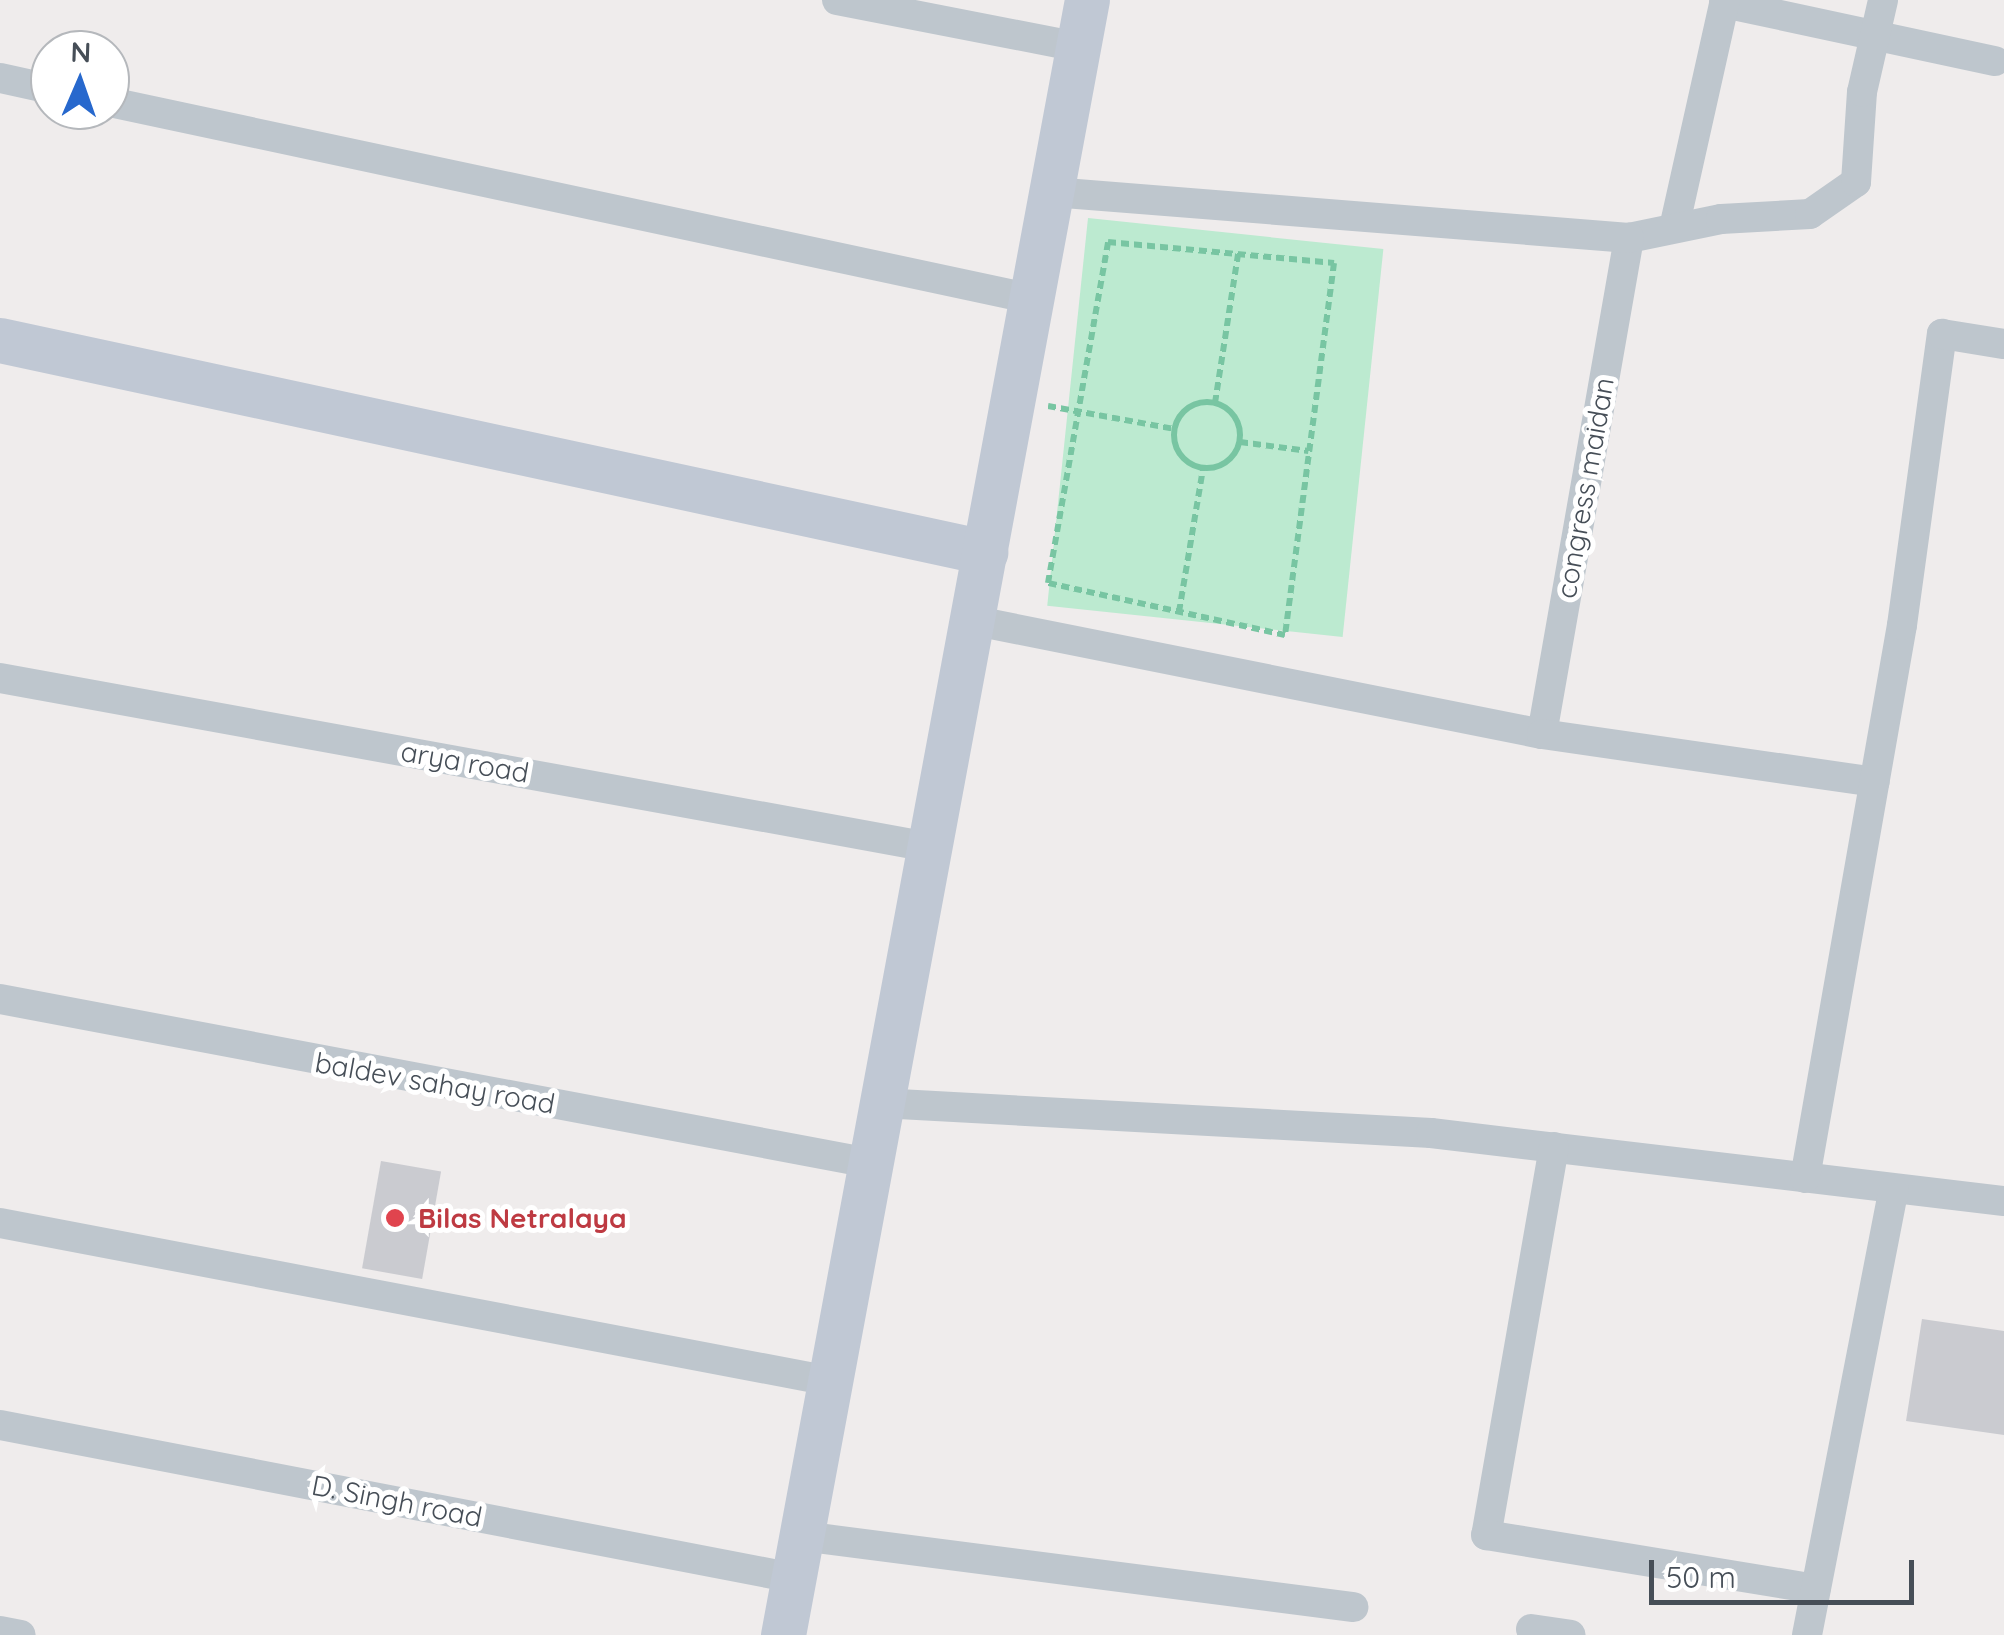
<!DOCTYPE html>
<html>
<head>
<meta charset="utf-8">
<style>
	body { margin:0 }
	#map { position:relative; width:2004px; height:1635px; overflow:hidden; background:#efecec; font-family:Quicksand,sans-serif }
	div>[style] { position:absolute }
	.green>* { inset:0; background:#bcead0; transform-origin:0 0 }
	.building>* { inset:0; background:#cacbd0; transform-origin:0 0 }
	.path>* { height:6px; margin-top:-3px; transform-origin:0; background:repeating-linear-gradient(90deg,#78c5a2 0 8px,transparent 0 13px) }
	.path>.ring { margin:-3px; padding:0; box-sizing:content-box; background:none; border:6px solid #78c5a2; border-radius:50% }
	.street>* { height:30px; margin:-15px; padding:0 15px; transform-origin:15px; border-radius:15px; background:#bec6cd }
	.secondary>* { height:45px; margin:-22.5px; padding:0 22.5px; transform-origin:22.5px; border-radius:22.5px; background:#c0c8d4 }
	.dots>* { width:28px; height:28px; translate:-50% -50%; box-sizing:border-box; border:5px solid #fff; border-radius:50% }
	span { translate:-50% -50%; white-space:nowrap; text-align:center; line-height:1.15; -webkit-text-stroke:10px #fff; paint-order:stroke }
	.street-label { font-size:28px; color:#464e57 }
	.health-label { font-size:28px; color:#be3a42; font-weight:700 }
	.left { translate:0 -50%; text-align:left }
	.north { position:absolute; left:30px; top:30px; width:100px; height:100px; box-sizing:border-box; background:#fff; border:2px solid #b5b8bc; border-radius:50%; rotate:2deg; font-size:28px; font-weight:700; line-height:40px; text-align:center; color:#464e57 }
	.north::after { content:''; display:block; margin:auto; width:35px; height:45px; background:#2768cd; clip-path:polygon(50% 0,100% 100%,50% 72%,0 100%) }
	.scale { position:absolute; left:1649px; top:1560px; width:265px; height:45px; box-sizing:border-box; border:5px solid #464e57; border-top:0; padding-left:12px; font-size:30px; line-height:35px; white-space:nowrap; color:#464e57; -webkit-text-stroke:8px #fff; paint-order:stroke }
</style>
</head>
<body>
<div id="map">
	<div class="green">
		<div style="left:1088px;top:218px;width:297px;height:390px;rotate:6deg"></div>
	</div>
	<div class="building">
		<div style="left:381px;top:1161px;width:61px;height:109px;rotate:10deg"></div>
		<div style="clip-path:polygon(1922px 1319px,2004px 1331px,2004px 1435px,1906px 1421px)"></div>
	</div>
	<div class="path">
		<div style="left:1108px;top:242px;width:227px;rotate:5.3deg"></div>
		<div style="left:1334px;top:263px;width:375px;rotate:97.5deg"></div>
		<div style="left:1285px;top:635px;width:243px;rotate:-167.6deg"></div>
		<div style="left:1048px;top:583px;width:346px;rotate:-80deg"></div>
		<div class="ring" style="left:1174px;top:402px;width:60px;height:60px"></div>
		<div style="left:1215px;top:403px;width:151px;rotate:-81.2deg"></div>
		<div style="left:1048px;top:406px;width:128px;rotate:10.3deg"></div>
		<div style="left:1240px;top:442px;width:69px;rotate:7.5deg"></div>
		<div style="left:1179px;top:612px;width:146px;rotate:-80.5deg"></div>
	</div>
	<div class="street">
		<div style="left:837px;top:0;width:246px;rotate:11deg"></div>
		<div style="left:1724px;top:3px;width:277px;rotate:12.1deg"></div>
		<div style="left:0;top:78px;width:51px;rotate:12.4deg"></div>
		<div style="left:110px;top:102px;width:944px;rotate:12.05deg"></div>
		<div style="left:1674px;top:228px;width:234px;rotate:-77.4deg"></div>
		<div style="left:1629px;top:238px;width:94px;rotate:-11.7deg"></div>
		<div style="left:1721px;top:219px;width:89px;rotate:-3.2deg"></div>
		<div style="left:1810px;top:214px;width:56px;rotate:-34.8deg"></div>
		<div style="left:1856px;top:182px;width:90px;rotate:-86.2deg"></div>
		<div style="left:1862px;top:92px;width:94px;rotate:-77.1deg"></div>
		<div style="left:971px;top:620px;width:582px;rotate:11.29deg"></div>
		<div style="left:1542px;top:734px;width:504px;rotate:-80.05deg"></div>
		<div style="left:1629px;top:238px;width:579px;rotate:-175.44deg"></div>
		<div style="left:0;top:678px;width:944px;rotate:10.31deg"></div>
		<div style="left:1542px;top:734px;width:336px;rotate:8.2deg"></div>
		<div style="left:0;top:999px;width:885px;rotate:10.68deg"></div>
		<div style="left:880px;top:1103px;width:552px;rotate:3.12deg"></div>
		<div style="left:1431px;top:1133px;width:577px;rotate:6.77deg"></div>
		<div style="left:1554px;top:1147px;width:394px;rotate:99.9deg"></div>
		<div style="left:1486px;top:1535px;width:334px;rotate:9.3deg"></div>
		<div style="left:1805px;top:1178px;width:561px;rotate:-80.05deg"></div>
		<div style="left:1902px;top:625px;width:294px;rotate:-82.2deg"></div>
		<div style="left:1942px;top:334px;width:63px;rotate:9.2deg"></div>
		<div style="left:0;top:1223px;width:845px;rotate:10.78deg"></div>
		<div style="left:0;top:1425px;width:809px;rotate:10.91deg"></div>
		<div style="left:802px;top:1536px;width:556px;rotate:7.34deg"></div>
		<div style="left:1531px;top:1629px;width:40px;rotate:8.5deg"></div>
		<div style="left:0;top:1631px;width:21px;rotate:11deg"></div>
		<div style="left:1807px;top:1635px;width:454px;rotate:-79deg"></div>
	</div>
	<div class="secondary">
		<div style="left:0;top:340px;width:1008px;rotate:12.15deg"></div>
		<div style="left:783px;top:1635px;width:1663px;rotate:-79.47deg"></div>
	</div>
	<div class="dots">
		<div style="left:395px;top:1218px;background:#e0444e"></div>
	</div>
	<div class="street-label">
		<span style="left:1585px;top:488px;rotate:-80deg">congress maidan</span>
		<span style="left:465px;top:762px;rotate:10deg">arya road</span>
		<span style="left:435px;top:1083px;rotate:10deg">baldev sahay road</span>
		<span style="left:397px;top:1501px;rotate:11deg">D. Singh road</span>
	</div>
	<div class="health-label">
		<span class="left" style="left:418px;top:1218px">Bilas Netralaya</span>
	</div>
	<div class="north">N</div>
	<div class="scale">50 m</div>
</div>
</body>
</html>
